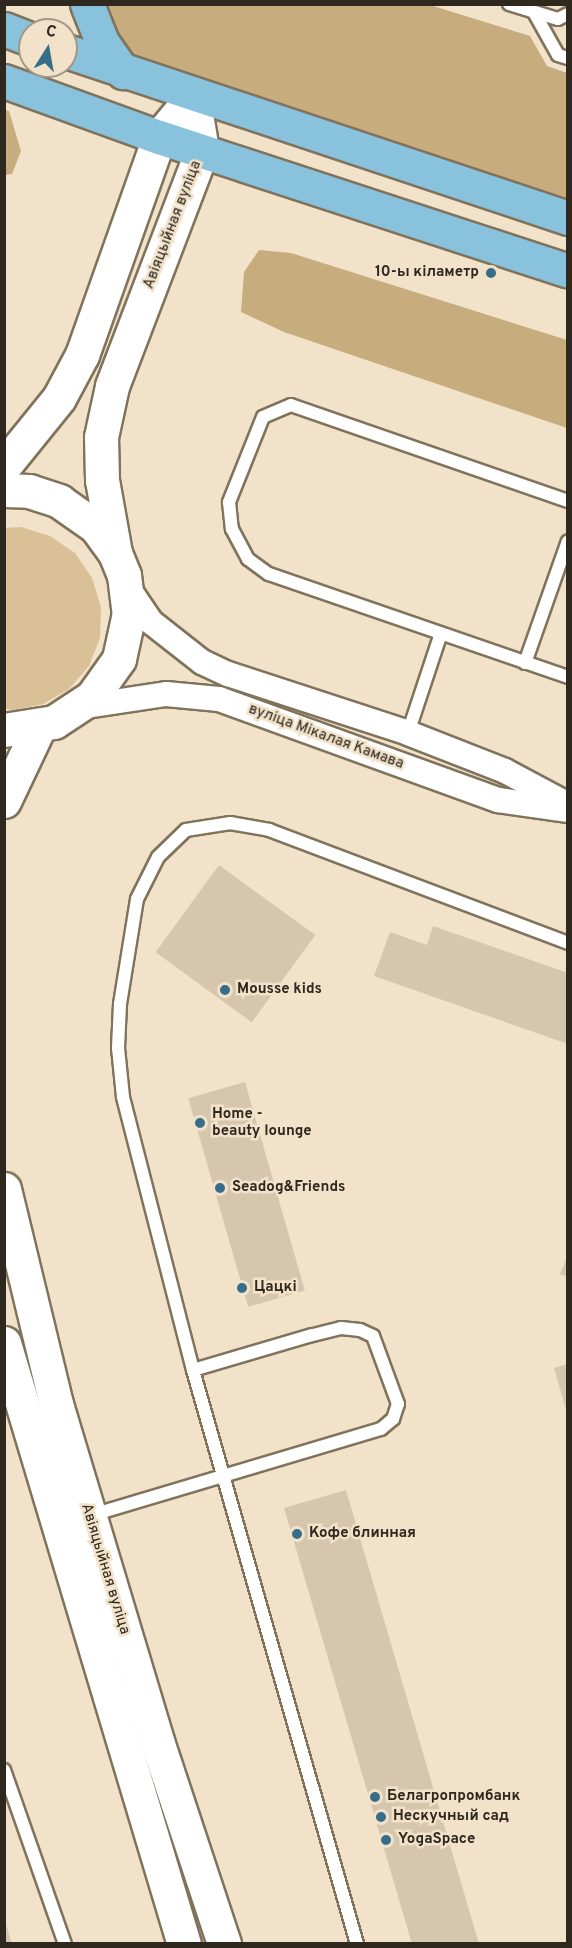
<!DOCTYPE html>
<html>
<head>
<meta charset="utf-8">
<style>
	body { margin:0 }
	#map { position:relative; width:572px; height:1948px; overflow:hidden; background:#f1e2c9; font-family:Overpass,sans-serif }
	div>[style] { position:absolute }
	.green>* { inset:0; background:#d9c097 }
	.forest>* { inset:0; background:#c7ac7e }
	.building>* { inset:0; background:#d5c6ad; transform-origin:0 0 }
	.roads { filter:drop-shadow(2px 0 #80735c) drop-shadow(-2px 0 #80735c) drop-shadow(0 2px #80735c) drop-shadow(0 -2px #80735c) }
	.lane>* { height:12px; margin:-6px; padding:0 6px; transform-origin:6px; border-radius:6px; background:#fff }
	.street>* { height:24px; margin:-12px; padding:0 12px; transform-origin:12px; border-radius:12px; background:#fff }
	.secondary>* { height:33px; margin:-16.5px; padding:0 16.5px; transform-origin:16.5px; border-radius:16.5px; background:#fff }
	.primary>* { height:33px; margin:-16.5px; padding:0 16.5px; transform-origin:16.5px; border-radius:16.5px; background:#89c2dd }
	.dots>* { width:16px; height:16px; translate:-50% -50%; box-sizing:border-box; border:3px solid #f1e2c9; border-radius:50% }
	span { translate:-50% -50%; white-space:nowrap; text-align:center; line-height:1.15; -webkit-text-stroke:5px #f1e2c9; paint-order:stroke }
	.street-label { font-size:15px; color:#2e281f }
	.poi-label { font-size:15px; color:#2e281f; font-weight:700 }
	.right { translate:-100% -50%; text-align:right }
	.left { translate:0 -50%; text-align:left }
	.frame { position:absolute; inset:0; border:6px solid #2e281f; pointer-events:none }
	.north { position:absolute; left:18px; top:18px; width:60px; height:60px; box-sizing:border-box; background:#f1e2c9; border:2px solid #a39885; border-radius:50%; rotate:11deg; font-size:16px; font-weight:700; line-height:24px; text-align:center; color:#2e281f }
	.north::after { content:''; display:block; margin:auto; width:21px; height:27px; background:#366d88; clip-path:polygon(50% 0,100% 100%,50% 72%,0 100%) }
</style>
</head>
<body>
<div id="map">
	<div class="green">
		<div style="clip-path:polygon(21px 527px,50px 536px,75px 553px,92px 578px,101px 607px,100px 638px,89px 666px,69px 689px,43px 704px,13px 710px,5px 709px,4px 528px)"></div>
	</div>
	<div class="forest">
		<div style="clip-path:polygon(108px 4px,430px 5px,530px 36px,547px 66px,567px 73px,567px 198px,134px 61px,116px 45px)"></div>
		<div style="clip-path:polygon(5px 110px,9px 111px,21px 151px,12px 174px,5px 175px)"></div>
		<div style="clip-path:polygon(259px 250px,291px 253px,567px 340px,567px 428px,284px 332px,241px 312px,244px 272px)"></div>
	</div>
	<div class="building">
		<div style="left:219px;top:865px;width:119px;height:108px;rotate:36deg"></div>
		<div style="clip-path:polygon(433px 926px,568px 973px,568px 1044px,374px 976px,390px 932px,427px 945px)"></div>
		<div style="left:245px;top:1082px;width:217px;height:59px;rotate:74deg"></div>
		<div style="clip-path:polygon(568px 1255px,568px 1277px,560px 1274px)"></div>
		<div style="clip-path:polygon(568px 1364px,568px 1413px,567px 1413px,554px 1368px)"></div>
		<div style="clip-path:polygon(346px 1490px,389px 1637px,479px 1944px,412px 1944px,284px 1508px)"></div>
		<div style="clip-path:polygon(5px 1921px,12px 1944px,4px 1944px)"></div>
	</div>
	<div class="roads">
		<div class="lane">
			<div style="left:509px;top:4px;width:51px;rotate:17deg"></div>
			<div style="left:558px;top:19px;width:11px;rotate:-27deg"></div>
			<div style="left:535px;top:14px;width:47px;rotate:60.7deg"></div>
			<div style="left:558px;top:55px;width:10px;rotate:17deg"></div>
			<div style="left:568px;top:501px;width:293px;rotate:-160.9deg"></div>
			<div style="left:291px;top:405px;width:30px;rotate:157deg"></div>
			<div style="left:263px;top:417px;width:92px;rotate:111.8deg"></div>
			<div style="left:229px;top:502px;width:27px;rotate:84deg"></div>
			<div style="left:232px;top:529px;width:34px;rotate:62deg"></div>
			<div style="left:248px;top:559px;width:26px;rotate:36deg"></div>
			<div style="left:269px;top:574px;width:316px;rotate:19deg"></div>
			<div style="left:525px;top:663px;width:129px;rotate:-70.6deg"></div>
			<div style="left:408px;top:733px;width:102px;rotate:-71.7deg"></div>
			<div style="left:92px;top:1515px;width:302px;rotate:-16.6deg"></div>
			<div style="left:381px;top:1429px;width:16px;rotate:-40deg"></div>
			<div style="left:393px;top:1419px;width:16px;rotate:-72deg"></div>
			<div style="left:398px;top:1404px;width:72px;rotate:-110.2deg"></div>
			<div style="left:373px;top:1336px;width:14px;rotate:-155deg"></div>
			<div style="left:360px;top:1330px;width:19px;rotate:-174deg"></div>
			<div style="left:341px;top:1328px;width:30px;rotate:166deg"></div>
			<div style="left:312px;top:1335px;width:124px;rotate:163.6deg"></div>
			<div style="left:4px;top:1770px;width:184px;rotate:70.7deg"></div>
			<div style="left:357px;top:1944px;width:597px;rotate:-105.95deg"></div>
			<div style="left:193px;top:1370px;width:282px;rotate:-104.4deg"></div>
			<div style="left:123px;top:1097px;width:49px;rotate:-95.8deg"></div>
			<div style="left:118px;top:1048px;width:44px;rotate:-87.4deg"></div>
			<div style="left:120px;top:1004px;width:106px;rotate:-80.8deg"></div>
			<div style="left:137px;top:899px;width:47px;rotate:-63.4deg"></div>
			<div style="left:158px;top:857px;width:39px;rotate:-44deg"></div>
			<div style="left:186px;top:830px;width:45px;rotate:-9deg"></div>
			<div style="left:230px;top:823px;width:40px;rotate:10deg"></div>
			<div style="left:269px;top:830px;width:320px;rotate:20.7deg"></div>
		</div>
		<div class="street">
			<div style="left:128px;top:588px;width:41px;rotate:55.9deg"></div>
			<div style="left:151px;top:622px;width:65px;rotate:38.1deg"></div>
			<div style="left:202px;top:662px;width:29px;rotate:25deg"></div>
			<div style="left:228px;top:674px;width:189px;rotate:18.1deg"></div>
			<div style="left:408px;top:733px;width:104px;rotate:21.4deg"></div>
			<div style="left:505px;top:771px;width:68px;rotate:28.1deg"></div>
			<div style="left:80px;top:707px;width:87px;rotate:-8.6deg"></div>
			<div style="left:166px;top:694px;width:53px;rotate:5.4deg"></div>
			<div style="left:219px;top:699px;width:297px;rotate:19.9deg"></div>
			<div style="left:498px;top:800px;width:71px;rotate:8.1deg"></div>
		</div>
		<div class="secondary">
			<div style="left:4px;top:466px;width:87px;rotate:-51deg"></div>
			<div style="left:59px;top:398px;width:49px;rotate:-61.9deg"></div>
			<div style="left:82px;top:355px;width:231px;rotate:-70.5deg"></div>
			<div style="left:159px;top:137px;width:53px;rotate:-50.3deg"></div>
			<div style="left:4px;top:490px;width:25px;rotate:2deg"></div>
			<div style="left:29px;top:491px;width:32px;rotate:18deg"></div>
			<div style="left:59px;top:501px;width:45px;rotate:35.1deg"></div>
			<div style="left:96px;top:527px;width:32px;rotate:54deg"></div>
			<div style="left:115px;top:553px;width:24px;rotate:68deg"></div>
			<div style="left:124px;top:575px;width:38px;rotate:83deg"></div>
			<div style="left:129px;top:613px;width:47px;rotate:102.3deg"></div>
			<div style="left:119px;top:659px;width:47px;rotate:125.4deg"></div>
			<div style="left:92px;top:697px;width:45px;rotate:146.7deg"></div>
			<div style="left:54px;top:722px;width:51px;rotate:170.9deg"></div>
			<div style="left:115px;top:553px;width:74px;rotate:-100.1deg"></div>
			<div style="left:102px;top:480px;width:43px;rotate:-91.3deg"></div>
			<div style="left:101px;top:437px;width:52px;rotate:-77.8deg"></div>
			<div style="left:112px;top:386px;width:253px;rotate:-69.1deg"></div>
			<div style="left:202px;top:150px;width:55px;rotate:-99.5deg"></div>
			<div style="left:4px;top:801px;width:82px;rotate:-64.7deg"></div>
			<div style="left:4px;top:1189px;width:221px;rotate:76.4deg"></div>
			<div style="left:56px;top:1404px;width:352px;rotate:73.3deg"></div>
			<div style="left:157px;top:1741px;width:214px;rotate:71.7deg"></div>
			<div style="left:4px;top:1343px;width:627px;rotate:73.33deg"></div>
		</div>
		<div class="primary">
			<div style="left:87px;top:4px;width:41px;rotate:68.5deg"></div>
			<div style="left:102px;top:42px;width:37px;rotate:55deg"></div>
			<div style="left:4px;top:29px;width:28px;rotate:21deg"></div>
			<div style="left:66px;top:51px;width:529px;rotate:18.4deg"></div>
			<div style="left:4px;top:81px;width:165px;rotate:19.9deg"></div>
			<div style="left:159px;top:137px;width:430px;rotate:18.1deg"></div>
		</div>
	</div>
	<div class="dots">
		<div style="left:491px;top:273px;background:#366d88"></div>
		<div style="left:225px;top:990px;background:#366d88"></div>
		<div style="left:200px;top:1123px;background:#366d88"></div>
		<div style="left:220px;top:1188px;background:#366d88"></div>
		<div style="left:242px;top:1288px;background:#366d88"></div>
		<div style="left:297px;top:1534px;background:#366d88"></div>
		<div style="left:375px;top:1797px;background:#366d88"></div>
		<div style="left:381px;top:1817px;background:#366d88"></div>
		<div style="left:386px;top:1840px;background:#366d88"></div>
	</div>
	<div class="street-label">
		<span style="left:173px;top:225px;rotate:-69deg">Авіяцыйная вуліца</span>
		<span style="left:326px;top:737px;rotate:20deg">вуліца Мікалая Камава</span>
		<span style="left:105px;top:1569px;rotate:73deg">Авіяцыйная вуліца</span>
	</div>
	<div class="poi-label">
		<span class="right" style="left:479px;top:273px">10-ы кіламетр</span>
		<span class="left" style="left:237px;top:990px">Mousse kids</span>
		<span class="left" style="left:212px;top:1123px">Home -<br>beauty lounge</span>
		<span class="left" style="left:232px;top:1188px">Seadog&amp;Friends</span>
		<span class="left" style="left:254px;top:1288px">Цацкi</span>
		<span class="left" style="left:309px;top:1534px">Кофе блинная</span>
		<span class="left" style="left:387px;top:1797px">Белагропромбанк</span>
		<span class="left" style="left:393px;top:1817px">Нескучный сад</span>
		<span class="left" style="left:398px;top:1840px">YogaSpace</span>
	</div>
	<div class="frame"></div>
	<div class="north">С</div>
</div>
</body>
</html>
